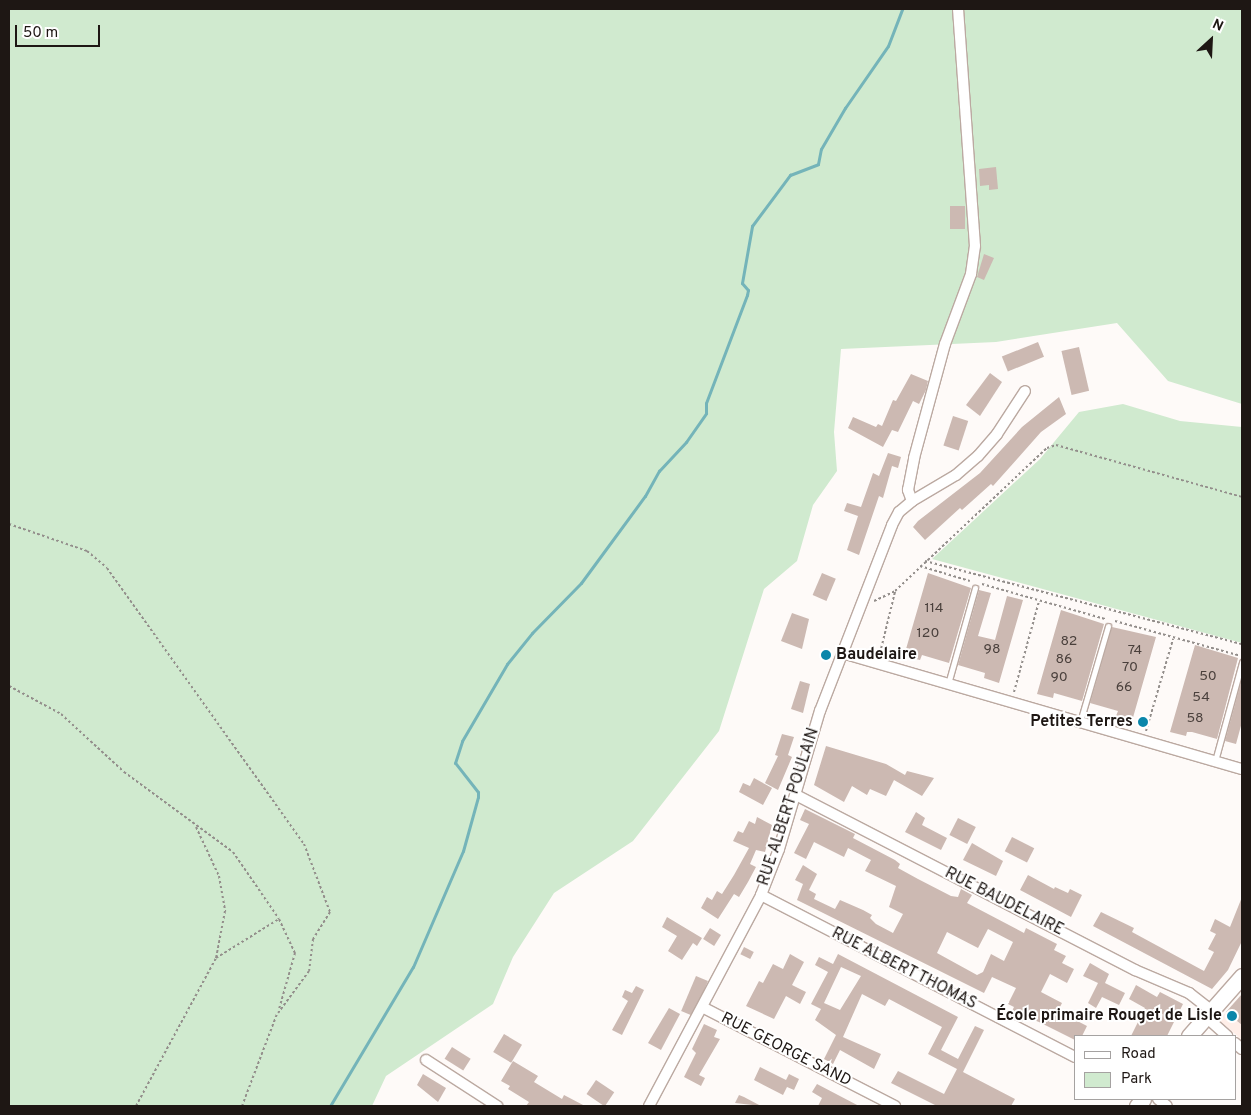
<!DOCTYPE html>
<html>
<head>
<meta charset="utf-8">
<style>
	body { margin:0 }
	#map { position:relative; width:1251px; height:1115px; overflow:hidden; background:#fefaf8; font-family:Overpass,sans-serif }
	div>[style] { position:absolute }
	.built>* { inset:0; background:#ffeee8 }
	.green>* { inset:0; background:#d0eacf }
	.stream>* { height:3px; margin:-1.5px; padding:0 1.5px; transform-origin:1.5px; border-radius:1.5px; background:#74b4b9 }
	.building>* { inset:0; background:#ccb9b2; transform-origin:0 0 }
	.path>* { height:2px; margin-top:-1px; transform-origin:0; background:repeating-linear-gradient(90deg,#938e8b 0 2.5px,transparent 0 5px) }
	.roads { filter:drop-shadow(1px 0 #bba9a1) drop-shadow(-1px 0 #bba9a1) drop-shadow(0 1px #bba9a1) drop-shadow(0 -1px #bba9a1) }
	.service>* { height:5px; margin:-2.5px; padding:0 2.5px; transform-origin:2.5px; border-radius:2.5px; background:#fff }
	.minor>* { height:10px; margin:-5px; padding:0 5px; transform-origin:5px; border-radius:5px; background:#fff }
	.primary>* { height:15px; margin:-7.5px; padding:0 7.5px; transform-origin:7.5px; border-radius:7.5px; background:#fff }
	.dots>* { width:14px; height:14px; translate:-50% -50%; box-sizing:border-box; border:2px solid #fff; border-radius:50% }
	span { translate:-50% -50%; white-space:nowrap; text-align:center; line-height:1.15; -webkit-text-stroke:4px #fff; paint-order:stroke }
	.number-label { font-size:14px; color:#4a403c }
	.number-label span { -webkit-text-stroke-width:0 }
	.poi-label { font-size:16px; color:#1e1714; font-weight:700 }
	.left { translate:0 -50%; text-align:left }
	.right { translate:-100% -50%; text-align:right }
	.street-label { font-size:16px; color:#1e1714 }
	.frame { position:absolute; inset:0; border:10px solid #1e1714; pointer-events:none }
	.legend { position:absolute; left:1074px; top:1035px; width:162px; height:65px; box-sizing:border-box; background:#fff; border:1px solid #a5a2a1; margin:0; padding:6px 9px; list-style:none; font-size:15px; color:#1e1714 }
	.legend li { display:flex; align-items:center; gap:10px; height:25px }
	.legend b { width:25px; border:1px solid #a5a2a1 }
	.north { position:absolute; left:1186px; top:15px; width:50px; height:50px; -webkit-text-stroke:4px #fff; paint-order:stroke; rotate:25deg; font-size:14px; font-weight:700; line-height:20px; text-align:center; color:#1e1714 }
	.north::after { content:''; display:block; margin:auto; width:18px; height:22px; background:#1e1714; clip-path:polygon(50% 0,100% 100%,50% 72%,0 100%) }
	.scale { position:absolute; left:15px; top:25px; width:85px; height:22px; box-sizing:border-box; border:2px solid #1e1714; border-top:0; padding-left:6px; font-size:15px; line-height:18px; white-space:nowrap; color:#1e1714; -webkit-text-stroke:4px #fff; paint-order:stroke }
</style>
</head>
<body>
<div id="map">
	<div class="built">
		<div style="clip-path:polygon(1242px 994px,1242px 1040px,1219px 1020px)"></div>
	</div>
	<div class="green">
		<div style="clip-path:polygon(9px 9px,1242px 9px,1242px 404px,1168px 381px,1117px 323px,996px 342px,841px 349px,834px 432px,837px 471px,813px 505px,797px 561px,764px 589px,719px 731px,633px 841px,554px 893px,513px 957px,493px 1004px,386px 1076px,372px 1106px,9px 1106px)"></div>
		<div style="clip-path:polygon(1123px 404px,1180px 421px,1242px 427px,1242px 643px,932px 559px,1040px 459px,1079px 412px)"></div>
	</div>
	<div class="stream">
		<div style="left:330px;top:1106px;width:162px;rotate:-59.2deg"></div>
		<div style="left:413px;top:967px;width:126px;rotate:-66.7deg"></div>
		<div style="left:463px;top:851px;width:56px;rotate:-74.5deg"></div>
		<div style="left:478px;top:797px;width:5px;rotate:-90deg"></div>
		<div style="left:478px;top:792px;width:37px;rotate:-128deg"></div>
		<div style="left:455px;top:763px;width:23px;rotate:-72deg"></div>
		<div style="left:462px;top:741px;width:89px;rotate:-59.7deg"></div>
		<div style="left:507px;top:664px;width:40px;rotate:-51deg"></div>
		<div style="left:532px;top:633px;width:70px;rotate:-45.6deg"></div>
		<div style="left:581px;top:583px;width:108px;rotate:-53.7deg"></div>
		<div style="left:645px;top:496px;width:29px;rotate:-61deg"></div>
		<div style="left:659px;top:471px;width:40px;rotate:-47deg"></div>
		<div style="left:686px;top:442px;width:35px;rotate:-55deg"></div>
		<div style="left:706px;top:413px;width:10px;rotate:-90deg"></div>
		<div style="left:706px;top:403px;width:116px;rotate:-69.2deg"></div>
		<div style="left:747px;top:295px;width:5px;rotate:-79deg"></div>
		<div style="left:748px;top:290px;width:9px;rotate:-131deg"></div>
		<div style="left:742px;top:283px;width:58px;rotate:-80deg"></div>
		<div style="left:752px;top:226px;width:64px;rotate:-53.3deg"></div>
		<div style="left:790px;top:175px;width:30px;rotate:-21deg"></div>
		<div style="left:818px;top:164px;width:15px;rotate:-79deg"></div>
		<div style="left:821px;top:149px;width:48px;rotate:-59.7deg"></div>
		<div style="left:845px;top:108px;width:75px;rotate:-55.3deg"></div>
		<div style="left:888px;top:46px;width:40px;rotate:-69deg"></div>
	</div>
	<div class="building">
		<div style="clip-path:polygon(996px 167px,998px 189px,989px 190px,989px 185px,980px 186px,979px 169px)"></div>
		<div style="left:950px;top:206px;width:15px;height:23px"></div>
		<div style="clip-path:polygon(984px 254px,994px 258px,984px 280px,977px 277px)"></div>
		<div style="left:1038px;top:342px;width:16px;height:39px;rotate:68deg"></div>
		<div style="left:1079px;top:347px;width:45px;height:18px;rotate:77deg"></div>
		<div style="clip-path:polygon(990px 373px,1002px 382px,980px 416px,966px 405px)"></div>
		<div style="clip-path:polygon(911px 374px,928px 381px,926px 390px,919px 404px,913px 401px,898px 432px,892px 430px,883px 447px,848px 428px,853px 417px,876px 427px,878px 424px,882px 426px,893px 400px,896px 401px)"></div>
		<div style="clip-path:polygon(1059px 397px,1066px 414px,1041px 432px,993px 486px,991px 484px,962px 510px,960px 508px,925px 540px,913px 527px,918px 521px,980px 473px,1022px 427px)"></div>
		<div style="left:953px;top:416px;width:16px;height:31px;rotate:18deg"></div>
		<div style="clip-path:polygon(888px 453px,901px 457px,898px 468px,892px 466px,883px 498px,879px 496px,859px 555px,847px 550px,858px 516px,844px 511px,847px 503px,861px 507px,873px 473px,879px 476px)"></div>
		<div style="left:822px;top:573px;width:15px;height:24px;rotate:23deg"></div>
		<div style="clip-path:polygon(928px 573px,971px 588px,949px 663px,922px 655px,920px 660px,904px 656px)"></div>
		<div style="clip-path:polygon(979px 590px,991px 593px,978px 636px,995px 640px,1007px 596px,1023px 600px,999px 683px,984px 678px,985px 673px,958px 665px)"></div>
		<div style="clip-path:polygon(1061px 610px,1104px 624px,1082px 701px,1054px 693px,1053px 698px,1037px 694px)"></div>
		<div style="clip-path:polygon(792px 613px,809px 619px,802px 649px,781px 641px)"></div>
		<div style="clip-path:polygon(1112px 627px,1156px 637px,1132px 721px,1116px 716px,1118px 711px,1090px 703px)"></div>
		<div style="clip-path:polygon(1195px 645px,1238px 658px,1217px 739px,1192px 732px,1187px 732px,1186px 736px,1170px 732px)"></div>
		<div style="clip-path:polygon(800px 681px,810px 684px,803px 713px,791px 709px)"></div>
		<div style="clip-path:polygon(1241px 682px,1242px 722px,1236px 744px,1225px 741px)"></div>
		<div style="clip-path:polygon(782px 734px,794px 737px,788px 755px,792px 757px,778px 790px,765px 783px,778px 756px,775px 755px)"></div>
		<div style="clip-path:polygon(826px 746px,886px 764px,905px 775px,907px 771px,934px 778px,922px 796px,894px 780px,886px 796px,870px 789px,867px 795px,852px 786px,844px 802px,814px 785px)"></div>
		<div style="clip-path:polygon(754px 778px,772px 788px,763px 805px,739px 792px,743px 783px,750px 786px)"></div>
		<div style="clip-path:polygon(evenodd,805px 809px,855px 834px,853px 838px,895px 860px,900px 864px,898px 868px,918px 879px,951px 896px,958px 897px,961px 889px,972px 895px,967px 903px,1024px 933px,1026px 928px,1057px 944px,1054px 950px,1066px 956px,1062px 963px,1074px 969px,1067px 983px,1050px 974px,1041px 992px,1062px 1003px,1058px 1011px,1087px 1026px,1082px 1036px,1075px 1036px,1075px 1040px,1039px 1022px,1026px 1017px,1024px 1022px,1010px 1015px,1014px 1007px,1008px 1004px,1016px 988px,992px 977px,984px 993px,797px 900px,803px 884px,795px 880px,803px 865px,817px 874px,809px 890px,816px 894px,814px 899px,835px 909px,840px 900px,863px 910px,872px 915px,870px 918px,876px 924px,893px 933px,903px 914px,889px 907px,896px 886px,865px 871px,871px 860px,848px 848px,844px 857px,814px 842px,806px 859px,794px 853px,809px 824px,800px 820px,805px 809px,988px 929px,1013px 942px,1004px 961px,991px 954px,983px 972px,977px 975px,937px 953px,947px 932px,978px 948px,988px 929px)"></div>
		<div style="clip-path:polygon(916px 812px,925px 818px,922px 825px,947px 838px,941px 850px,905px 832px)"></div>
		<div style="clip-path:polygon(757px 817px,772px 825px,765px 852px,756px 850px,750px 864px,756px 867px,748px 882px,739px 897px,734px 894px,718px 919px,701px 908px,707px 897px,712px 900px,717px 891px,722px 894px,734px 875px,749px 848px,733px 841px,738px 831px,743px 833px,749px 821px,755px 824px)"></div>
		<div style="left:958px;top:818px;width:20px;height:19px;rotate:27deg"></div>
		<div style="left:1012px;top:837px;width:25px;height:16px;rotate:27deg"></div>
		<div style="clip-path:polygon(972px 843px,1003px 861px,996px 876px,963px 860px)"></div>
		<div style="clip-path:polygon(1028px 875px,1054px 889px,1055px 887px,1068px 893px,1070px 889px,1082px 895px,1071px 917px,1020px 890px)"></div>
		<div style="clip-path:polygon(1242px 897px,1242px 941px,1228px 970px,1212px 989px,1093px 926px,1101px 912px,1134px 928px,1132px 932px,1204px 971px,1214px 952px,1208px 949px,1216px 934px,1210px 931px,1215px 919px,1230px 927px)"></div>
		<div style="clip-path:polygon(667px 917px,702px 938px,697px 946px,693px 943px,682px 960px,668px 951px,677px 936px,662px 927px)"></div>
		<div style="left:710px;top:928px;width:13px;height:13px;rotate:32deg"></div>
		<div style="left:744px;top:947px;width:11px;height:8px;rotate:27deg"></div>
		<div style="clip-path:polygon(790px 954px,804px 962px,792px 985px,806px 992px,800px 1004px,786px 996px,774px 1019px,746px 1006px,759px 981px,763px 983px,773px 964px,783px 969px)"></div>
		<div style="clip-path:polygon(evenodd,838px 954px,958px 1017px,941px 1050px,958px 1059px,975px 1026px,984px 1030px,963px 1072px,1015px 1099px,1011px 1106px,937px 1106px,891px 1083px,898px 1071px,944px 1094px,957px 1069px,928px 1054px,942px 1027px,889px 999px,885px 1006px,862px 994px,843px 1037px,881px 1054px,874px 1069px,840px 1050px,833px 1064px,824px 1059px,836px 1035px,815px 1020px,821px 1009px,811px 1004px,828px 972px,815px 965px,819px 957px,833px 964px,838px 954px,841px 967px,861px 976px,840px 1010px,824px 1003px,841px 967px)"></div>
		<div style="clip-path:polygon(1090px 963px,1109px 974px,1105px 983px,1125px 993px,1119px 1005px,1102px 997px,1096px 1008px,1088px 1003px,1098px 983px,1083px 976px)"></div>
		<div style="left:696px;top:976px;width:13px;height:38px;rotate:23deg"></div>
		<div style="clip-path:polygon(1136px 985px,1157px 997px,1160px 992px,1183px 1004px,1167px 1036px,1131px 1036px,1145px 1008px,1129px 999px)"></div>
		<div style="clip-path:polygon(636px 986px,644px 990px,622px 1035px,612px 1030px,628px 1001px,622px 997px,625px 990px,632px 993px)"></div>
		<div style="clip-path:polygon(1242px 994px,1242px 1025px,1226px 1012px)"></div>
		<div style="clip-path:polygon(669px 1008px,680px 1014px,661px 1050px,648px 1043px)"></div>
		<div style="clip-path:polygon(704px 1024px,717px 1030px,714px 1037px,720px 1039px,699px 1075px,705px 1078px,701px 1086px,684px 1077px,696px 1053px,692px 1049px)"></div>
		<div style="left:504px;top:1034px;width:21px;height:21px;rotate:31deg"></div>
		<div style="left:452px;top:1047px;width:22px;height:14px;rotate:32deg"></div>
		<div style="clip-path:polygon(513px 1061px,538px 1076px,534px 1082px,562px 1099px,564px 1095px,585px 1106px,526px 1106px,529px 1102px,508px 1089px,510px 1086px,501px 1081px)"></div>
		<div style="clip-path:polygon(760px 1067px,786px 1080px,789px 1074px,799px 1079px,794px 1090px,787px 1087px,783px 1095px,754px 1080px)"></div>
		<div style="clip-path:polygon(423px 1074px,446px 1088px,438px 1102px,417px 1085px)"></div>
		<div style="left:596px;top:1080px;width:22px;height:17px;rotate:34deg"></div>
		<div style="clip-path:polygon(817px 1084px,859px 1106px,818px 1106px,822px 1098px,812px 1092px)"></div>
		<div style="clip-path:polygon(739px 1095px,744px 1097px,761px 1106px,735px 1103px)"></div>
	</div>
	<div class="path">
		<div style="left:9px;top:524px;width:83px;rotate:19.1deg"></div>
		<div style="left:87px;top:551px;width:26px;rotate:40deg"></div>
		<div style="left:107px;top:568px;width:339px;rotate:54.5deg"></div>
		<div style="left:304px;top:844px;width:73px;rotate:69.1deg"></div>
		<div style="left:330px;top:912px;width:32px;rotate:122deg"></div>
		<div style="left:313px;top:939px;width:32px;rotate:97deg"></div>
		<div style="left:309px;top:971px;width:52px;rotate:126.4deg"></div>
		<div style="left:925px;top:561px;width:328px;rotate:14.7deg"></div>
		<div style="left:920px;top:566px;width:52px;rotate:16.7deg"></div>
		<div style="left:982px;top:584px;width:128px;rotate:15.9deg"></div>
		<div style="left:874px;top:601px;width:23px;rotate:-25deg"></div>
		<div style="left:895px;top:591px;width:209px;rotate:-43.3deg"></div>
		<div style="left:1047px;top:448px;width:9px;rotate:-18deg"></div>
		<div style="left:1056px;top:445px;width:193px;rotate:15.6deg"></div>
		<div style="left:1115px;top:621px;width:128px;rotate:15.5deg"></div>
		<div style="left:880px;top:653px;width:63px;rotate:-76.2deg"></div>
		<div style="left:9px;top:686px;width:59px;rotate:28.3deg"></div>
		<div style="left:61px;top:714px;width:86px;rotate:42.6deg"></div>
		<div style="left:124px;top:772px;width:135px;rotate:36.3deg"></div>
		<div style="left:233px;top:852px;width:81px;rotate:55.5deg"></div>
		<div style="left:279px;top:919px;width:38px;rotate:65deg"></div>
		<div style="left:295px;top:953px;width:58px;rotate:105.9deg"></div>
		<div style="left:1014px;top:692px;width:94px;rotate:-74.6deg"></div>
		<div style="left:1146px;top:731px;width:96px;rotate:-73.6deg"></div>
		<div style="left:196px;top:827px;width:54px;rotate:64.9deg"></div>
		<div style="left:219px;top:876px;width:36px;rotate:80deg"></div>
		<div style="left:225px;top:911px;width:48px;rotate:100.8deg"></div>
		<div style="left:136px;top:1106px;width:168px;rotate:-61.6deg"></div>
		<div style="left:216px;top:958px;width:74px;rotate:-31.8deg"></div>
		<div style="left:242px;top:1106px;width:98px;rotate:-69.2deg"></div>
	</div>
	<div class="roads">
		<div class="service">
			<div style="left:948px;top:684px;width:100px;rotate:-74.3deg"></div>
			<div style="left:1080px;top:722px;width:100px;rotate:-73.7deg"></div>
			<div style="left:1215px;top:761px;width:103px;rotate:-74.7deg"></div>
		</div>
		<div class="minor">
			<div style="left:912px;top:501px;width:12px;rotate:-110deg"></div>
			<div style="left:908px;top:490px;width:33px;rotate:-79deg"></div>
			<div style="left:914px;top:458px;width:118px;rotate:-74.8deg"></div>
			<div style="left:945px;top:344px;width:75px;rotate:-69.6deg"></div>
			<div style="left:971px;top:274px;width:28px;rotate:-82deg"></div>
			<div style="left:975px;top:246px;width:238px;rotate:-94.1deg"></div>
			<div style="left:842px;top:653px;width:416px;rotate:16.2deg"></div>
			<div style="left:796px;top:795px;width:382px;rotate:27.3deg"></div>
			<div style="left:1135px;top:970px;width:59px;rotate:23.1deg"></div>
			<div style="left:1189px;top:993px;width:28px;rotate:38deg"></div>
			<div style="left:761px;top:895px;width:353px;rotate:27.3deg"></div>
			<div style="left:704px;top:1008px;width:215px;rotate:27.2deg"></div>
			<div style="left:1205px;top:1016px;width:30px;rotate:42deg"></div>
			<div style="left:1235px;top:1043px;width:9px;rotate:41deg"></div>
			<div style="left:426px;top:1060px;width:85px;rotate:32.9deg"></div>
			<div style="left:1158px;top:1099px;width:11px;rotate:38deg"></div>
			<div style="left:649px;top:1106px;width:239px;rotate:-62deg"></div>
			<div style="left:761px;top:895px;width:49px;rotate:-68.6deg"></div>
			<div style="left:779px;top:849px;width:144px;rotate:-73.5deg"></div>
			<div style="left:820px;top:711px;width:199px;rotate:-68.8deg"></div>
			<div style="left:892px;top:525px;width:15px;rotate:-62deg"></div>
			<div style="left:899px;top:512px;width:17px;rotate:-40deg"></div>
			<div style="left:912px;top:501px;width:51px;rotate:-30.6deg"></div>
			<div style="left:956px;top:475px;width:29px;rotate:-41deg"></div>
			<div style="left:978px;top:456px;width:29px;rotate:-49deg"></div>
			<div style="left:997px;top:434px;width:51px;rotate:-56.9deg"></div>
		</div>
		<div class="primary">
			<div style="left:1189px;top:1036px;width:80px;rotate:-48.5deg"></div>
			<div style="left:1137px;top:1106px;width:9px;rotate:-49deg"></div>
		</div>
	</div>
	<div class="dots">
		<div style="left:826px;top:655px;background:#0a86aa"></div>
		<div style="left:1143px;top:722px;background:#0a86aa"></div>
		<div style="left:1232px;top:1016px;background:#0a86aa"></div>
	</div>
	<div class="number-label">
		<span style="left:934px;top:609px">114</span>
		<span style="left:928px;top:634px">120</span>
		<span style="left:1069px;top:642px">82</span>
		<span style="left:992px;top:650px">98</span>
		<span style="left:1135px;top:651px">74</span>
		<span style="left:1064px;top:660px">86</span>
		<span style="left:1130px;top:668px">70</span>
		<span style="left:1208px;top:677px">50</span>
		<span style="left:1059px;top:678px">90</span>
		<span style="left:1124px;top:688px">66</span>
		<span style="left:1201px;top:698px">54</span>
		<span style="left:1195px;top:719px">58</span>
	</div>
	<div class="poi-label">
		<span class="left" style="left:836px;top:655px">Baudelaire</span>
		<span class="right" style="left:1133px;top:722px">Petites Terres</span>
		<span class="right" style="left:1222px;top:1016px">École primaire Rouget de Lisle</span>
	</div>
	<div class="street-label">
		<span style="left:789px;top:807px;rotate:-72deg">RUE ALBERT POULAIN</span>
		<span style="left:1004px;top:902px;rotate:27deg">RUE BAUDELAIRE</span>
		<span style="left:904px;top:969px;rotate:27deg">RUE ALBERT THOMAS</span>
		<span style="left:786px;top:1050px;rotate:27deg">RUE GEORGE SAND</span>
	</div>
	<div class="frame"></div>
	<ul class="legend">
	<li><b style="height:6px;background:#fff"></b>Road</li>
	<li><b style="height:14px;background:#d0eacf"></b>Park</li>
	</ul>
	<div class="north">N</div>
	<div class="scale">50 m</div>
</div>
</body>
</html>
